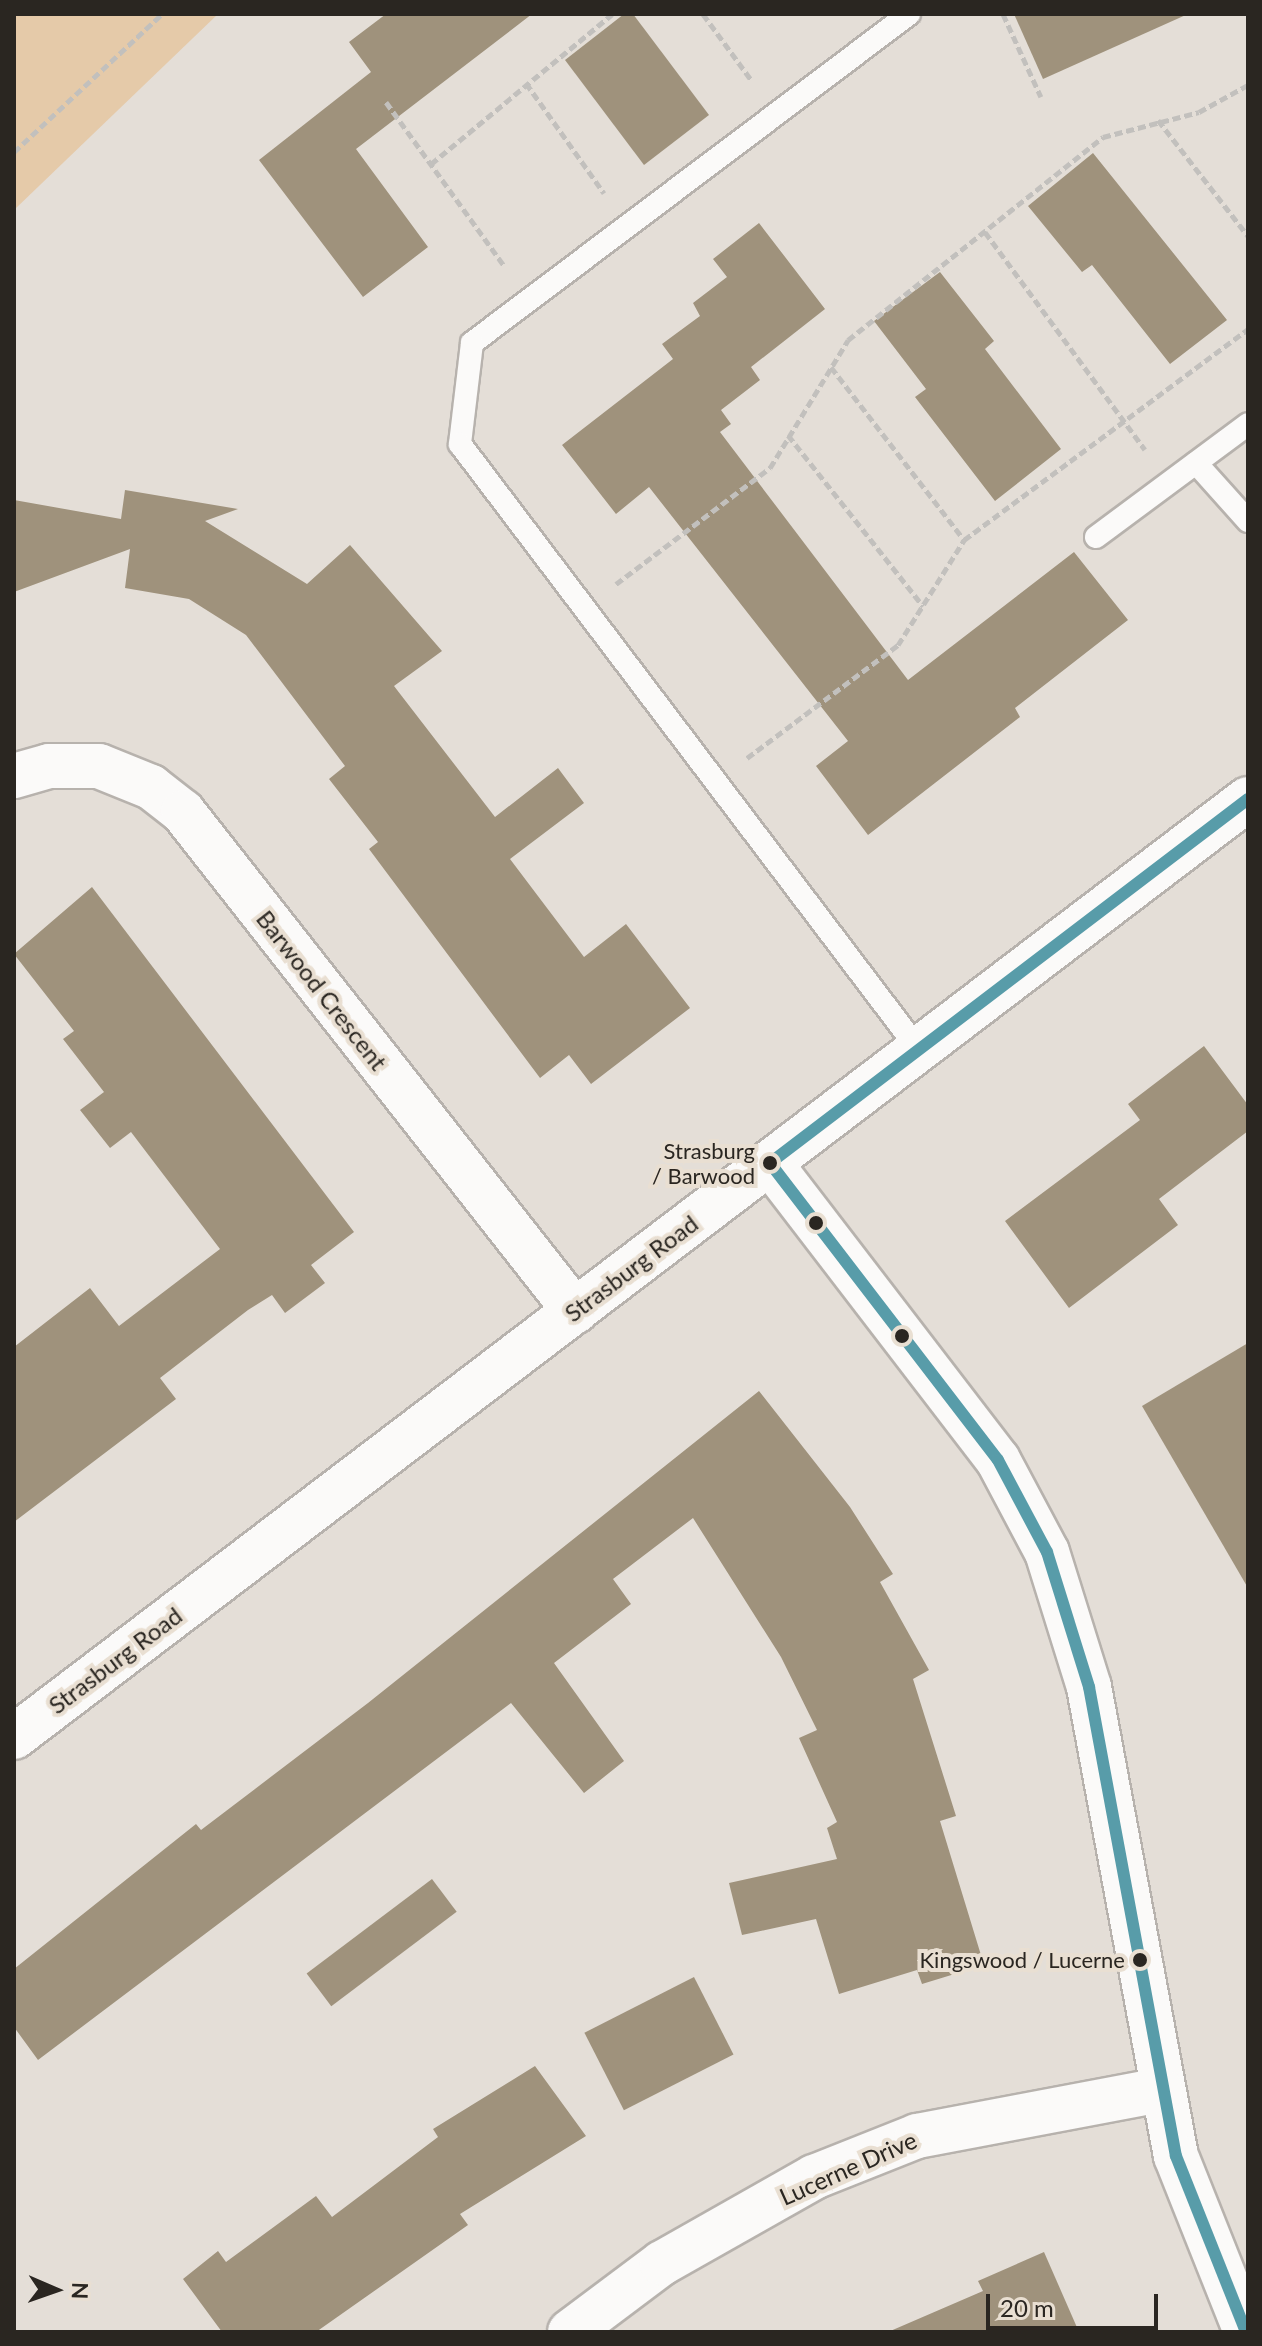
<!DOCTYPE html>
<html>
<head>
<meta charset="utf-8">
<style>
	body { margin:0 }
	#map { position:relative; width:1262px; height:2346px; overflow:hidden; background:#e4ded7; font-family:Lato,sans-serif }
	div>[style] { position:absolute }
	.green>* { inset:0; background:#e5caa9 }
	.building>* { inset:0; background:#9f927c; transform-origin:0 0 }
	.path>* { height:5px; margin-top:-2.5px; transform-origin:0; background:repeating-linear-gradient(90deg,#c2c0bd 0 8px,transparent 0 12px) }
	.roads { filter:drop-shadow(2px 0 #b7b2ad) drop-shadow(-2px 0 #b7b2ad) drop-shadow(0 2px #b7b2ad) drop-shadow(0 -2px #b7b2ad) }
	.lane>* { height:22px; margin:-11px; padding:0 11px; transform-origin:11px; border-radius:11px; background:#fbfaf9 }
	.street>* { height:44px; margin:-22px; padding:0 22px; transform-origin:22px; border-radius:22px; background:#fbfaf9 }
	.secondary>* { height:44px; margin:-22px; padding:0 22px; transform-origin:22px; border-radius:22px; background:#fbfaf9 }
	.bus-1>* { height:12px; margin:-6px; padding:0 6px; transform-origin:6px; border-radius:6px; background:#589ca9 }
	.dots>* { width:22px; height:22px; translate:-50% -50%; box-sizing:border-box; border:4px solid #e9dfd2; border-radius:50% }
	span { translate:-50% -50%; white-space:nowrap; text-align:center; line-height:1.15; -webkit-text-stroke:8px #e9dfd2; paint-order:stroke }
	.bus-label { font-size:22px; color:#2a2621 }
	.right { translate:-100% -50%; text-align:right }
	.street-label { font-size:24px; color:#2a2621 }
	.frame { position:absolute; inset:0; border:16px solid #2a2621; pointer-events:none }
	.north { position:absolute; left:16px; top:2250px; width:80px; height:80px; -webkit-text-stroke:6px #e9dfd2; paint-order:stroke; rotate:92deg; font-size:22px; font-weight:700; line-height:32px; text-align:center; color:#2a2621 }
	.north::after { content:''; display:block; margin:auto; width:28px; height:36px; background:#2a2621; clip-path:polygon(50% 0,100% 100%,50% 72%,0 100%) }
	.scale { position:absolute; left:986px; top:2294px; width:172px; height:36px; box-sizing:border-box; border:4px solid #2a2621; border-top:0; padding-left:10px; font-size:24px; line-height:28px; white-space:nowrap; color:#2a2621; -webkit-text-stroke:6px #e9dfd2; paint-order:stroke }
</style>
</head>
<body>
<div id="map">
	<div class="green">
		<div style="clip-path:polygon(14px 14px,218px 14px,14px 210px)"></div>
	</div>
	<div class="building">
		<div style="clip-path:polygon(386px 14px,532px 14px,356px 149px,428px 247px,363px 297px,259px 160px,371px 72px,349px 42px)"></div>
		<div style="clip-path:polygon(624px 14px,633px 14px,709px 115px,644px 165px,565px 60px)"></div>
		<div style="clip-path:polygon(1014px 14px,1188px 14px,1043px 79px)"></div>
		<div style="clip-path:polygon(1093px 153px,1227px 320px,1170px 364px,1092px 265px,1082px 272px,1028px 206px)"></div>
		<div style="clip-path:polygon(759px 223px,825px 309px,751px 367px,760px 380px,721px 410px,731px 424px,720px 432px,908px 680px,1074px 552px,1128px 620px,1015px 708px,1020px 717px,868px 835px,816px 766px,848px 741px,649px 487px,616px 514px,562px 445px,673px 359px,662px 344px,700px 316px,693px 303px,727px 277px,713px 259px)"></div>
		<div style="clip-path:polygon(940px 272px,994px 341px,985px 349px,1061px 449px,995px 501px,915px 397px,926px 389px,874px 321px)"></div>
		<div style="clip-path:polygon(125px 490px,238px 509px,205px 521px,307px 584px,350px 545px,442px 651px,394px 686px,495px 817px,558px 768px,584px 803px,510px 859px,584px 957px,626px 924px,690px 1008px,591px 1084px,569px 1055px,540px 1078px,369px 849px,378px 842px,329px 779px,345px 766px,246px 635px,189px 599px,125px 588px,130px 549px,14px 592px,14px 500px,121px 519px)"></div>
		<div style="clip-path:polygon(92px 887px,354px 1232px,311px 1265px,325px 1283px,285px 1313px,272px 1295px,248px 1310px,160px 1378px,176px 1399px,14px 1522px,14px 1347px,90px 1288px,119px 1326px,220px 1249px,131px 1132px,110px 1148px,80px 1110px,104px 1092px,63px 1039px,74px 1031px,14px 954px)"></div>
		<div style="clip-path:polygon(1204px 1046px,1248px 1105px,1248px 1131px,1159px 1199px,1178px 1225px,1069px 1308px,1005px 1221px,1140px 1120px,1128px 1104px)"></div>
		<div style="clip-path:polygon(1248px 1343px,1248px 1588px,1142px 1406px)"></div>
		<div style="clip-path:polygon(759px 1391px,850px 1507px,893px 1574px,880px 1582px,929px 1670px,913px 1679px,956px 1816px,940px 1821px,984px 1965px,922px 1984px,917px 1970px,839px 1994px,816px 1919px,742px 1935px,729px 1883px,837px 1859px,827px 1828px,837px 1822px,799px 1738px,817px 1730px,781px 1657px,693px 1518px,613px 1579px,631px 1604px,554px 1663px,624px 1761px,584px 1793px,511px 1703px,38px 2060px,14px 2027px,14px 1969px,196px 1824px,201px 1830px,368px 1703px)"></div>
		<div style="left:432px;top:1879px;width:41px;height:157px;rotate:53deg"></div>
		<div style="left:694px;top:1977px;width:87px;height:123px;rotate:63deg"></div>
		<div style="clip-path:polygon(535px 2066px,586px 2136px,460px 2214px,468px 2225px,316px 2332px,222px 2332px,183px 2279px,218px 2251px,226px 2262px,316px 2196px,332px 2217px,438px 2137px,433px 2129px)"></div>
		<div style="clip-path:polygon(1044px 2252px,1079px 2332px,888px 2332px,983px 2291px,978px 2281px)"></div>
	</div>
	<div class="path">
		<div style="left:703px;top:14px;width:83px;rotate:53.8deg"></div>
		<div style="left:1003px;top:14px;width:91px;rotate:65.4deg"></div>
		<div style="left:526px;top:83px;width:135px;rotate:54.7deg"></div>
		<div style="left:386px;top:102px;width:203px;rotate:54.2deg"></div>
		<div style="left:1158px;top:120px;width:147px;rotate:52.2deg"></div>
		<div style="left:14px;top:152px;width:202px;rotate:-43deg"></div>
		<div style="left:431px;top:164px;width:235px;rotate:-39.6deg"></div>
		<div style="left:985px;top:232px;width:270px;rotate:53.7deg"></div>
		<div style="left:831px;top:367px;width:218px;rotate:52.4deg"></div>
		<div style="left:788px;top:435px;width:218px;rotate:51.7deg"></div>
		<div style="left:616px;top:584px;width:193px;rotate:-37deg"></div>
		<div style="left:770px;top:468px;width:150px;rotate:-58.6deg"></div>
		<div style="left:848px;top:340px;width:326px;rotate:-38.5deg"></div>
		<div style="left:1103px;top:137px;width:99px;rotate:-14.6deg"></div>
		<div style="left:1199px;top:112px;width:56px;rotate:-28.9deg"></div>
		<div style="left:747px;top:758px;width:189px;rotate:-36.8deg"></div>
		<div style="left:898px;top:645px;width:124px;rotate:-57.8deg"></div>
		<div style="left:964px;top:540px;width:354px;rotate:-36.6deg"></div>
	</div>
	<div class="roads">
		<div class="lane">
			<div style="left:909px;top:14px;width:547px;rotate:143.03deg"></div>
			<div style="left:472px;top:343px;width:102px;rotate:96.8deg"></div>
			<div style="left:460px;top:444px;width:760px;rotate:52.86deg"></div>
			<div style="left:1196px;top:463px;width:78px;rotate:48.1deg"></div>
			<div style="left:1096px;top:537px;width:189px;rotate:-36.6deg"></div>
		</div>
		<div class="street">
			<div style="left:14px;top:776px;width:36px;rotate:-16deg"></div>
			<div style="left:49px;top:766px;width:50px"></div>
			<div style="left:99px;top:766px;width:56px;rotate:22deg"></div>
			<div style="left:151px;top:787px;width:41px;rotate:38deg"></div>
			<div style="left:183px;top:812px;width:635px;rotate:51.85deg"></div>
			<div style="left:770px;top:1163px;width:374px;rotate:52.5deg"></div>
			<div style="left:998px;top:1460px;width:104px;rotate:62deg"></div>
			<div style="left:1047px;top:1552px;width:141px;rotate:72.7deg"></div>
			<div style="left:1089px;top:1687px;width:477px;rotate:79.5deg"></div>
			<div style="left:1176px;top:2156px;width:189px;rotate:68.3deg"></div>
			<div style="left:570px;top:2332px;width:115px;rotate:-36.9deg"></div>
			<div style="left:662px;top:2263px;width:175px;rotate:-29.5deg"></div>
			<div style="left:814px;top:2177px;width:111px;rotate:-21.7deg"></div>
			<div style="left:917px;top:2136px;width:248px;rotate:-10.7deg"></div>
		</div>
		<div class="secondary">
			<div style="left:14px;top:1737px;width:1550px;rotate:-37.24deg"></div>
		</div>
	</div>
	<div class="bus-1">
		<div style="left:770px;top:1163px;width:374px;rotate:52.5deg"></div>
		<div style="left:998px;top:1460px;width:104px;rotate:62deg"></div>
		<div style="left:1047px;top:1552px;width:141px;rotate:72.7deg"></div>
		<div style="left:1089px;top:1687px;width:477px;rotate:79.5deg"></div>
		<div style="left:1176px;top:2156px;width:189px;rotate:68.3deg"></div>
		<div style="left:770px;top:1163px;width:601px;rotate:-37.29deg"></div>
	</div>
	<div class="dots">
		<div style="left:770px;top:1163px;background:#2a2621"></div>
		<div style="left:816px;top:1223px;background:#2a2621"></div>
		<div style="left:902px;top:1336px;background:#2a2621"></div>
		<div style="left:1140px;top:1960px;background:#2a2621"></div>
	</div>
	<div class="bus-label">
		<span class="right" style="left:755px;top:1163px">Strasburg<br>/ Barwood</span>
		<span class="right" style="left:1125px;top:1960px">Kingswood / Lucerne</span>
	</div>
	<div class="street-label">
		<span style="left:322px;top:990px;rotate:52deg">Barwood Crescent</span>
		<span style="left:631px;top:1268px;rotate:-37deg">Strasburg Road</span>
		<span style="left:115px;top:1660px;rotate:-37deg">Strasburg Road</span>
		<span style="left:848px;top:2168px;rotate:-24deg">Lucerne Drive</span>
	</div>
	<div class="frame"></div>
	<div class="north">N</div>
	<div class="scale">20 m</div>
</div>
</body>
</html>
